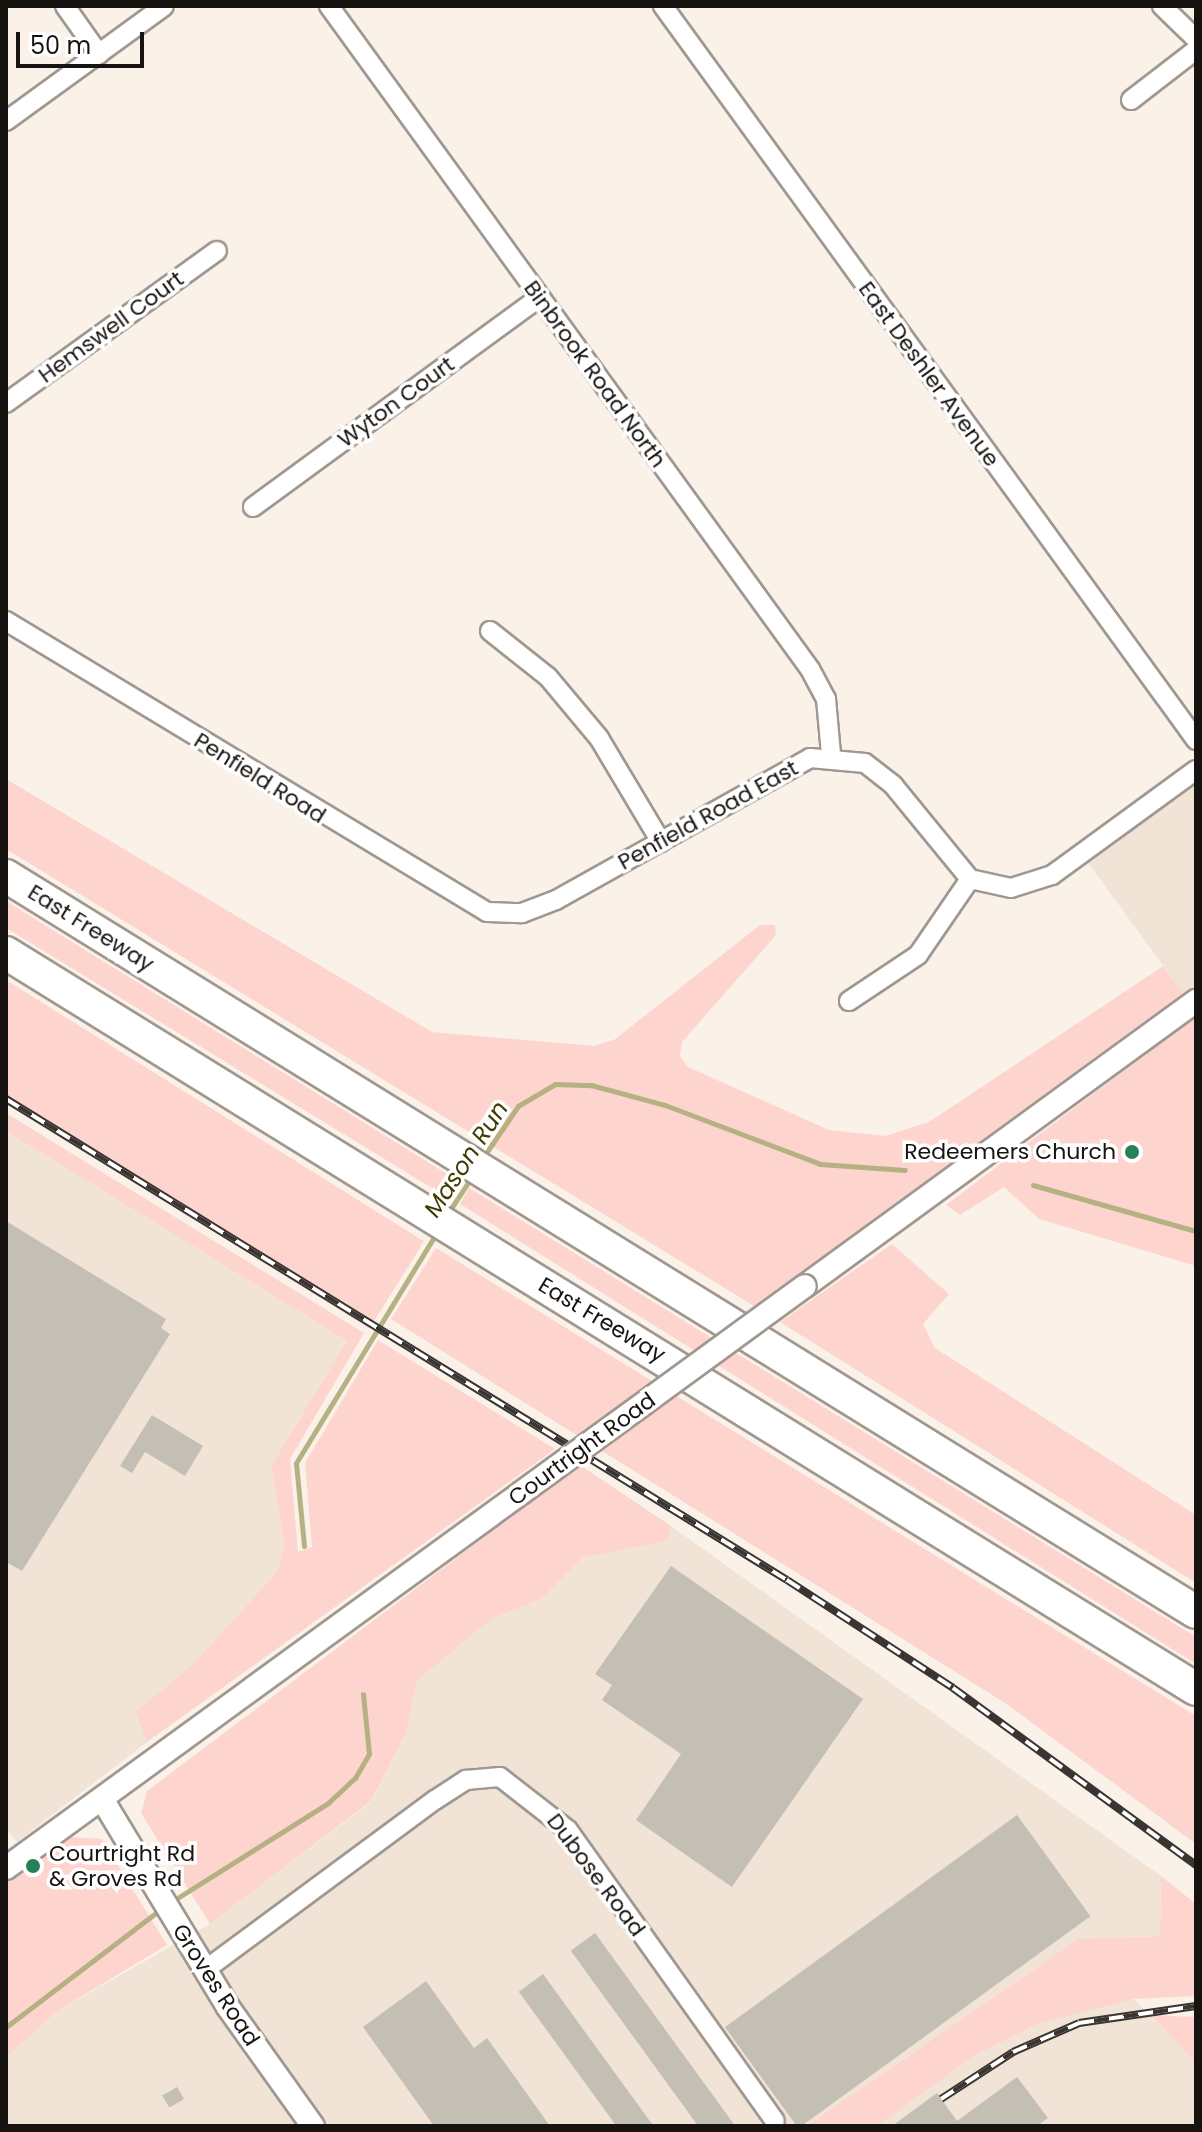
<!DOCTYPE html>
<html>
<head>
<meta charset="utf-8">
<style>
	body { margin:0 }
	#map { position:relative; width:1202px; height:2132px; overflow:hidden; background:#faf2e9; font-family:Poppins,sans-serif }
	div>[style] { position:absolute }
	.built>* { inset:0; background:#f1e3d5 }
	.green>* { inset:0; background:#fdd5ce; transform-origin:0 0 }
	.stream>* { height:5px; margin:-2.5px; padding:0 2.5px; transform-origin:2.5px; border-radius:2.5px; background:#b5b182 }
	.building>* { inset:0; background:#c4bfb5; transform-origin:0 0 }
	.roads { filter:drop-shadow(2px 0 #a09890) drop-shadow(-2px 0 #a09890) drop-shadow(0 2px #a09890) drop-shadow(0 -2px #a09890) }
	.minor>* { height:18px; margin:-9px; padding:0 9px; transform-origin:9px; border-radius:9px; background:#fff }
	.tertiary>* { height:22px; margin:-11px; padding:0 11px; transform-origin:11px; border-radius:11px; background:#fff }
	.motorway>* { height:32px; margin:-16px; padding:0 16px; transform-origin:16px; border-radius:16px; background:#fff }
	.rail>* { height:8px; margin-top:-4px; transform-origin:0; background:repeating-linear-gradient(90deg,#fff 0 15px,#393532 0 30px); box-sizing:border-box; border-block:2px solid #393532 }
	.bridges { filter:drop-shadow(2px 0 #a09890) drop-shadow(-2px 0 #a09890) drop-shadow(0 2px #a09890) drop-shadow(0 -2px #a09890) }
	.tertiary-bridge>* { height:22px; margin:-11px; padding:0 11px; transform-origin:11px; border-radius:11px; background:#fff }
	.dots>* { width:22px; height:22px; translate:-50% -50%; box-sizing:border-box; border:4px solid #fff; border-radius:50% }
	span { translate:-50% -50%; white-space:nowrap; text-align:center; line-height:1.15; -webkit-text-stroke:7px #fff; paint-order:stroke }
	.street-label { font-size:22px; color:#161310 }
	.poi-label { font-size:22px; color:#161310 }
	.right { translate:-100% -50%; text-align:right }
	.left { translate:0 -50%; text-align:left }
	.water-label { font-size:24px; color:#413b00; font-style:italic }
	.frame { position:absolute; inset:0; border:8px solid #161310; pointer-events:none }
	.scale { position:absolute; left:16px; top:32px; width:128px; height:36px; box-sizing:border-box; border:4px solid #161310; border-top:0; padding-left:10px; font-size:24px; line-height:28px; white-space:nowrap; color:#161310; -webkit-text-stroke:6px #fff; paint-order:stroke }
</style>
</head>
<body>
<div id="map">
	<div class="built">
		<div style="clip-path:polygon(1196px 769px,1196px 1001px,1191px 1004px,1081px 853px)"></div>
		<div style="clip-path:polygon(6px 1131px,347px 1341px,271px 1466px,284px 1544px,277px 1572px,192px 1665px,135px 1712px,147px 1742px,17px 1842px,6px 1829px)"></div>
		<div style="clip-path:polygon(671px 1526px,1161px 1876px,1160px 1936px,1078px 1939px,807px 2126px,6px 2126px,6px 2057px,59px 2010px,210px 1924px,371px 1802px,406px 1733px,417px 1681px,491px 1619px,543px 1598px,582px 1558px,667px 1541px)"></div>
		<div style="clip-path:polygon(1134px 1999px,1196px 2062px,1196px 2126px,877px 2126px,974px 2056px,1040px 2023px)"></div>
	</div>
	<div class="green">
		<div style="clip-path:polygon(6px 779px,432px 1032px,594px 1046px,614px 1040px,760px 925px,775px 925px,776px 935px,682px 1042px,680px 1056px,688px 1067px,829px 1130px,885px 1136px,929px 1122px,1163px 966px,1183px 993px,754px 1306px,6px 849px)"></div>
		<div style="clip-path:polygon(6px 901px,460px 1182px,450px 1199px,6px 928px)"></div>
		<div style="left:6px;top:980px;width:493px;height:103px;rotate:32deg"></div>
		<div style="clip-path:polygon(1196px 1016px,1196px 1266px,1039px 1219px,1004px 1187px,960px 1215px,946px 1205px)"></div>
		<div style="clip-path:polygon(6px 1113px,364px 1333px,290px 1459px,298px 1552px,312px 1547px,305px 1463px,378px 1340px,555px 1449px,147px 1742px,135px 1712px,192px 1665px,277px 1572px,284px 1544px,271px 1466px,347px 1341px,6px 1131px)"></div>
		<div style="clip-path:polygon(469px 1188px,1196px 1637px,1196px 1664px,460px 1204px)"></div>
		<div style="clip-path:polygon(892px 1244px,949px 1294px,923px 1324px,935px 1348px,1196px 1515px,1196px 1583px,780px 1322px)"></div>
		<div style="clip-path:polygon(436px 1248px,1196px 1716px,1196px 1844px,1005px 1703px,391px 1319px)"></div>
		<div style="clip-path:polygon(580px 1465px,671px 1526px,667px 1541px,582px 1558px,543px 1598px,491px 1619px,417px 1681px,406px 1733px,371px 1801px,210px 1924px,141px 1813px,147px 1791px)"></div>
		<div style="clip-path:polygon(69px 1837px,102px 1839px,167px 1945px,59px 2010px,6px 2057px,6px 1882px)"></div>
		<div style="clip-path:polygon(1161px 1876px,1196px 1904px,1196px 1996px,1134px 1999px,1040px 2023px,974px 2056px,877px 2126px,807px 2126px,1078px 1939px,1160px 1936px)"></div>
		<div style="clip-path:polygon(1150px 2015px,1196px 2017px,1196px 2062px)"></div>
	</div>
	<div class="stream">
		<div style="left:482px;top:1159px;width:64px;rotate:-55.8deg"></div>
		<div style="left:518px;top:1106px;width:43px;rotate:-30.7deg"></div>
		<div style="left:555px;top:1084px;width:36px;rotate:2deg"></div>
		<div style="left:591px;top:1085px;width:77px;rotate:15.1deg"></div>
		<div style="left:665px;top:1105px;width:166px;rotate:20.8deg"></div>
		<div style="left:820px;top:1164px;width:85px;rotate:4deg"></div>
		<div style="left:1033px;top:1185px;width:169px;rotate:15.8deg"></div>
		<div style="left:448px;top:1213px;width:42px;rotate:-56.7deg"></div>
		<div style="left:304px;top:1546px;width:83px;rotate:-95.5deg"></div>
		<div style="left:296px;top:1463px;width:271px;rotate:-58.6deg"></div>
		<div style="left:171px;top:1902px;width:186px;rotate:-32.2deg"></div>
		<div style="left:328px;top:1803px;width:37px;rotate:-43deg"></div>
		<div style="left:355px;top:1778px;width:28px;rotate:-60deg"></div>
		<div style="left:369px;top:1754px;width:60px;rotate:-95.7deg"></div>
		<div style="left:6px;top:2027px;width:196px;rotate:-37.3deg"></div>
	</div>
	<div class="building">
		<div style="clip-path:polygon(6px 1221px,166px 1319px,161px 1328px,170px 1334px,22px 1571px,6px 1562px)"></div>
		<div style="clip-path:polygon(152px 1415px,203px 1446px,185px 1476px,145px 1452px,132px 1473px,120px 1466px)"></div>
		<div style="clip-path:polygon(671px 1566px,863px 1699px,732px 1887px,636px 1820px,681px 1754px,602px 1700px,612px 1685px,595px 1674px)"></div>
		<div style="left:1017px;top:1815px;width:125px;height:361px;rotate:54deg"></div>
		<div style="left:595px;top:1933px;width:238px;height:30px;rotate:54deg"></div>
		<div style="left:543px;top:1974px;width:188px;height:30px;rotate:54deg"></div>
		<div style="clip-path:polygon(426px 1981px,474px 2048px,487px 2038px,550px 2126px,434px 2126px,363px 2027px)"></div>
		<div style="clip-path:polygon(1017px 2077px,1048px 2118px,1037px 2126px,892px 2126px,937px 2093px,957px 2121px)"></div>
		<div style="left:177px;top:2087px;width:14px;height:17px;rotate:60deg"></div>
	</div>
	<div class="roads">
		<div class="minor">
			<div style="left:65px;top:6px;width:59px;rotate:54.7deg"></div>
			<div style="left:329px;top:6px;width:819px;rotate:54.04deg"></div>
			<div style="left:810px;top:669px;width:34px;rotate:62deg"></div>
			<div style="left:826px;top:699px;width:55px;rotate:84.8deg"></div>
			<div style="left:663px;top:6px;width:907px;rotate:54.01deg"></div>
			<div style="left:1162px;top:6px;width:47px;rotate:44.1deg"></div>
			<div style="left:1131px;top:100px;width:82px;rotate:-37.6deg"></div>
			<div style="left:6px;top:121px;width:195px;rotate:-36deg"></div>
			<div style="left:6px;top:403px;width:260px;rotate:-35.8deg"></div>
			<div style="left:253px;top:507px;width:354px;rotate:-36.2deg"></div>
			<div style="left:6px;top:621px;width:562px;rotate:31.17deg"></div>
			<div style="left:487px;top:912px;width:35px;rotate:2deg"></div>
			<div style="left:522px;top:913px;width:36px;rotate:-21deg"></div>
			<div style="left:556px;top:900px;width:291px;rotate:-29.2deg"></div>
			<div style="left:810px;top:758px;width:55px;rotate:5.2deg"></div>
			<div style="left:865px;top:763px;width:36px;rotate:38deg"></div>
			<div style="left:893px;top:785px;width:122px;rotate:50.7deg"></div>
			<div style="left:970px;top:879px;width:42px;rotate:12.4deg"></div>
			<div style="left:1011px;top:888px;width:43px;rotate:-17.6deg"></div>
			<div style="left:1052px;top:875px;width:178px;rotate:-36.1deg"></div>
			<div style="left:490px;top:631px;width:74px;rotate:38.4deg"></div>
			<div style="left:548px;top:677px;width:80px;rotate:50.1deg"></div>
			<div style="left:599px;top:738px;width:121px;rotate:59.2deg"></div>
			<div style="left:849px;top:1001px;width:83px;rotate:-33.7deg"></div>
			<div style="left:918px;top:955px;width:92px;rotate:-55.6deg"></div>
			<div style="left:205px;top:1970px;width:286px;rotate:-36.5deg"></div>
			<div style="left:435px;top:1800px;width:37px;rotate:-33deg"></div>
			<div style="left:466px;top:1780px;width:34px;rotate:-5deg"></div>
			<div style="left:500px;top:1777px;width:86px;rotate:37.9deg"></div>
			<div style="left:568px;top:1830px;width:357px;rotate:54.6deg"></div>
		</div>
		<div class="tertiary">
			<div style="left:805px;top:1286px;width:484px;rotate:-36.1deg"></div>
			<div style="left:102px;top:1799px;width:243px;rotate:58.8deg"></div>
			<div style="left:228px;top:2007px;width:146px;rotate:54.5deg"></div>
			<div style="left:6px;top:1868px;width:637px;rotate:-36.06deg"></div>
		</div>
		<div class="motorway">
			<div style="left:6px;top:876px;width:1399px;rotate:31.74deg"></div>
			<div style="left:6px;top:953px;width:1399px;rotate:31.74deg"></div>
		</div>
	</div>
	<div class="rail">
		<div style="left:6px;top:1099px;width:917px;rotate:31.63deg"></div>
		<div style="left:787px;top:1580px;width:198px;rotate:33deg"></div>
		<div style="left:953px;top:1688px;width:301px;rotate:36.1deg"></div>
		<div style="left:941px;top:2099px;width:86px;rotate:-33.1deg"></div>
		<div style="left:1013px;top:2052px;width:72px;rotate:-23.7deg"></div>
		<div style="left:1079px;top:2023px;width:118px;rotate:-8.3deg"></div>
	</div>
	<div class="bridges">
		<div class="tertiary-bridge">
			<div style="left:521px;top:1493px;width:351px;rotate:-36.1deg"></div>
		</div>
	</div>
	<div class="dots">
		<div style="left:1132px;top:1152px;background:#278157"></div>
		<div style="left:33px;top:1866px;background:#278157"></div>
	</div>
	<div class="street-label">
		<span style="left:111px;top:327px;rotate:-36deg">Hemswell Court</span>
		<span style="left:595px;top:374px;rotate:54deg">Binbrook Road North</span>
		<span style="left:929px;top:374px;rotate:54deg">East Deshler Avenue</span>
		<span style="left:396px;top:402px;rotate:-36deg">Wyton Court</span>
		<span style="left:260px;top:778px;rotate:32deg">Penfield Road</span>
		<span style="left:708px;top:815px;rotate:-29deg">Penfield Road East</span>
		<span style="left:91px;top:928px;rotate:32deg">East Freeway</span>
		<span style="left:602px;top:1320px;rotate:31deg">East Freeway</span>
		<span style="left:582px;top:1449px;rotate:-36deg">Courtright Road</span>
		<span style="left:596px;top:1875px;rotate:53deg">Dubose Road</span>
		<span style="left:216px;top:1985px;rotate:57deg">Groves Road</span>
	</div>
	<div class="poi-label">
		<span class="right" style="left:1116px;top:1152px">Redeemers Church</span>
		<span class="left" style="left:49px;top:1866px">Courtright Rd<br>&amp; Groves Rd</span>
	</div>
	<div class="water-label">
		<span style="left:466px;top:1159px;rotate:-57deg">Mason Run</span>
	</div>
	<div class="frame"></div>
	<div class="scale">50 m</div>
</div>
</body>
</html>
